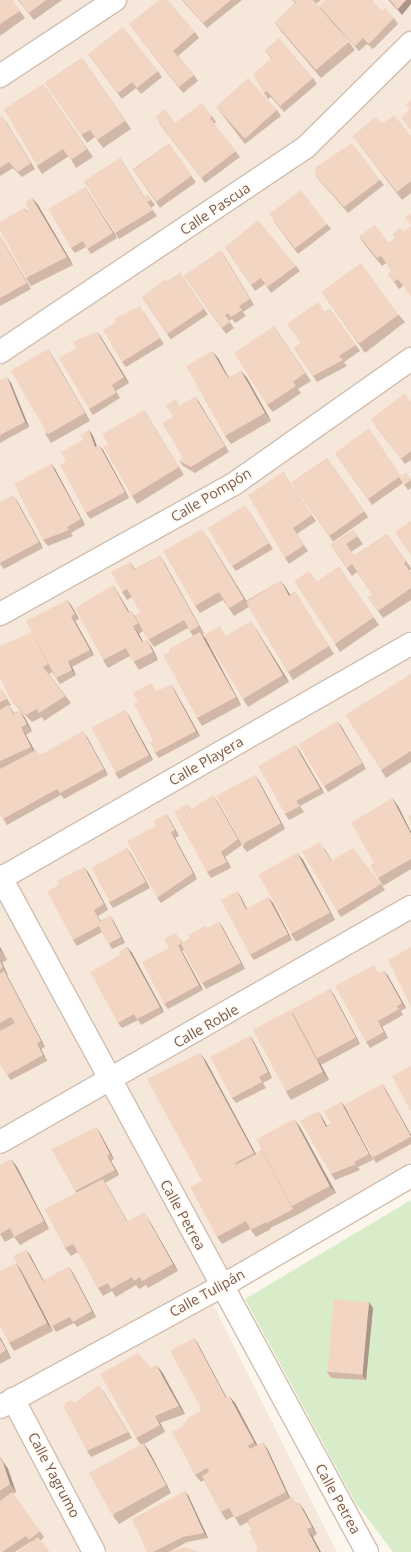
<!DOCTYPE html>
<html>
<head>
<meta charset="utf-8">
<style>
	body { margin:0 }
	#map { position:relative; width:411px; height:1552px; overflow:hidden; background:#fdf6ec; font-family:"Open Sans",sans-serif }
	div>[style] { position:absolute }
	.residential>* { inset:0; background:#f5e8da }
	.green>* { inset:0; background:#d8ecc9 }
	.roads { filter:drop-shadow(1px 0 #d1beb0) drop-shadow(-1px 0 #d1beb0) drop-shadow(0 1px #d1beb0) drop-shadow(0 -1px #d1beb0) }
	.minor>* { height:22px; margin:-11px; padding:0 11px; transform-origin:11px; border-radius:11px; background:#fff }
	.wall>* { inset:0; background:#d1b7a8; transform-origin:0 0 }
	.shaded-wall>* { inset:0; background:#aa9588 }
	.building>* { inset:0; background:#f3d5c3; transform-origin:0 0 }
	span { translate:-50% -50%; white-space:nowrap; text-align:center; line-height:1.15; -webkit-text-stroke:4px #fffaf3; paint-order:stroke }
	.street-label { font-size:14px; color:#7a5c4d }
</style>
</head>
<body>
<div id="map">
	<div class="residential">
		<div style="clip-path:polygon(0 0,411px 0,411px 1186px,214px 1306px,337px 1552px,0 1552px)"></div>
	</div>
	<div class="green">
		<div style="clip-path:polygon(411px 1200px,411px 1552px,393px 1552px,355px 1502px,245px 1299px)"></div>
	</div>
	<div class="roads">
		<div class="minor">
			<div style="left:0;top:76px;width:138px;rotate:-33.5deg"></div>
			<div style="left:0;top:352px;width:368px;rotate:-33.8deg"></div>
			<div style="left:306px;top:147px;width:148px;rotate:-44.7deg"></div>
			<div style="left:0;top:614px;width:268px;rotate:-29.1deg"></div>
			<div style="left:234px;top:484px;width:217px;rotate:-35.2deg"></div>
			<div style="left:0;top:876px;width:769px;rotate:61.5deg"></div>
			<div style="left:0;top:879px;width:473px;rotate:-29.8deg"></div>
			<div style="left:0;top:1142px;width:473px;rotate:-29.8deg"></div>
			<div style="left:13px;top:1399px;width:173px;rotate:62.1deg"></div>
			<div style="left:0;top:1407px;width:253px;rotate:-28.6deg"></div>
			<div style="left:222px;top:1286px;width:219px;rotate:-30.2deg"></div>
		</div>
	</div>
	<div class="wall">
		<div style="clip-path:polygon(0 0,12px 0,25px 18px,0 36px)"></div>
		<div style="clip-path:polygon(18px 0,62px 0,34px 20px)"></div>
		<div style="clip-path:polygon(182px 0,242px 0,207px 28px)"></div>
		<div style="clip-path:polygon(292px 0,321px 0,316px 4px,320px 8px,382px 11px,394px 18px,398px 24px,373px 49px,367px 44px,359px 51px,334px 24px,349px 42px,355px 50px,321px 78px,280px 30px,275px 23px,295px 3px)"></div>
		<div style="clip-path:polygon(388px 0,411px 0,402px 15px)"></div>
		<div style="clip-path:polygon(129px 24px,195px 32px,199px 38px,178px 56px,194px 75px,198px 81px,183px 93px)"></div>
		<div style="clip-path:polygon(265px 50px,313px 78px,317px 84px,284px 112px,271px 97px,268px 99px,264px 93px,271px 58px)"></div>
		<div style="clip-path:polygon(88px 54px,158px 71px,162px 77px,141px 94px,136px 88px,122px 99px)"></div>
		<div style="clip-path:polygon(82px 58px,131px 129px,103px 148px,95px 137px,87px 143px,45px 83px)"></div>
		<div style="clip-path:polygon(43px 84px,93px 157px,76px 168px,69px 156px,42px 174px,37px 166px)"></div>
		<div style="clip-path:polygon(218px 109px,277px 110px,281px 116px,245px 144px)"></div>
		<div style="clip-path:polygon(212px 116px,216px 122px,214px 124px,240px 157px,205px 183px,159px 123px,175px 123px)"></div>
		<div style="clip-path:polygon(0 117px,6px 122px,35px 169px,22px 177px,13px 168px,0 176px)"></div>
		<div style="clip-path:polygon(383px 123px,411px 136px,411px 193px,402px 200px,353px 136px)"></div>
		<div style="left:169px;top:144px;width:47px;height:44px;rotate:55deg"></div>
		<div style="clip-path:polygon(120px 158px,144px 197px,148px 195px,152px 201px,155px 205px,151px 208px,157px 216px,119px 239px,115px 233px)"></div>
		<div style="clip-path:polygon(315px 175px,380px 180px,384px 185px,348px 213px,319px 180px)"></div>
		<div style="clip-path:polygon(85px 187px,117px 238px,91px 254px,86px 247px,75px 253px,71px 248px)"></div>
		<div style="clip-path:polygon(32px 198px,38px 205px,73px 265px,31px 286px,26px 278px,24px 208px,27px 211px,29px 210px)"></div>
		<div style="clip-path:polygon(273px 220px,327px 224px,331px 229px,298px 254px)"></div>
		<div style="clip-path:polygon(400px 228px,403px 286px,399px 289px,388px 274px,392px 271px,386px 263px,382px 266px,364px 244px,359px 236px,389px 243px,396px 238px,393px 234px)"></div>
		<div style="clip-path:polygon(0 236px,31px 289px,0 306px)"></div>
		<div style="clip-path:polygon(225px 247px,296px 266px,300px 271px,271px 293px,265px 284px,255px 291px)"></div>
		<div style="clip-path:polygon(221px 251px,254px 305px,243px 312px,246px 316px,235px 323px,232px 319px,229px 321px,234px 328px,226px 334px,184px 276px)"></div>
		<div style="left:180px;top:273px;width:50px;height:45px;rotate:56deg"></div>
		<div style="clip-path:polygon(321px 291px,399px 315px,405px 322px,365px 353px)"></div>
		<div style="clip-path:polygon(330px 309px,360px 351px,344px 362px,347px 366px,317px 382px,294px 348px,301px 343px,325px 312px)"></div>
		<div style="clip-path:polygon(144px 312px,164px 344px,126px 367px,122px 362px,116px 322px)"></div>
		<div style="clip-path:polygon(274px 326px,311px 381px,298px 389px,301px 393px,273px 412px,267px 405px)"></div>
		<div style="clip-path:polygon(97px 332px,129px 383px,116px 391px,120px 398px,93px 415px,89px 409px,76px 348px)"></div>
		<div style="clip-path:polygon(48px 349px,53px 357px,90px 421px,51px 443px,46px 435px)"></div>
		<div style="clip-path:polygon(218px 358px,229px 378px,241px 371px,247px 378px,271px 421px,231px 444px,225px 436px)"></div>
		<div style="clip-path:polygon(11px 383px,29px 427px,0 443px,0 388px)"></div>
		<div style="clip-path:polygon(195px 397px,229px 452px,195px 473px,183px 466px,179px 461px,183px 458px,173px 417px,180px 406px)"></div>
		<div style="clip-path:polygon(411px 402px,411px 460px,405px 464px,375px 425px)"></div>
		<div style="clip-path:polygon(144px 410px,149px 418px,184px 475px,137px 504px,132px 496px,108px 444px)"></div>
		<div style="clip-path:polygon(89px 430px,93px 436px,97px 446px,103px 450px,129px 498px,90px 519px,86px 513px,66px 462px,83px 440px)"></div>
		<div style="clip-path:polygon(335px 453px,402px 476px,406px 473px,411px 480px,411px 488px,408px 490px,403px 483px,372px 505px)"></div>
		<div style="left:327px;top:458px;width:72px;height:43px;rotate:55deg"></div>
		<div style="clip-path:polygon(51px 464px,55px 469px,85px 525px,71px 533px,73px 536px,48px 546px,43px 540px)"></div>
		<div style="clip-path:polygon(283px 472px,316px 521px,297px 534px,308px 551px,289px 564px,285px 558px)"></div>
		<div style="clip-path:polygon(17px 501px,43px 548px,4px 569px,0 564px)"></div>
		<div style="clip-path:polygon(249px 511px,273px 549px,236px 571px,232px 566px)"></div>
		<div style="clip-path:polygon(353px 530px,363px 544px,351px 552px,354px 556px,387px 534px,411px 568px,411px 569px,409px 571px,411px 573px,411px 600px,383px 618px,368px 597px,373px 595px,357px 572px,352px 576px,331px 545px)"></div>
		<div style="clip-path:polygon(207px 537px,246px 601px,281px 581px,290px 595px,295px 592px,334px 654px,293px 680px,288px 672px,249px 607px,234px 616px,223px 600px,200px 613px,195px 606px)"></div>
		<div style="clip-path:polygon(160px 556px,165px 564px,204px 634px,202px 635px,206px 639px,241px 705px,202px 726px,197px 718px,170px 652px,193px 636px,188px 628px,154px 647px,143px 631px,139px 634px,143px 642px,147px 640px,152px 648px,158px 660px,139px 670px,130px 656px,108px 668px,103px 660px,113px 585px,118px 593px,129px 612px,131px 611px,135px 616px,141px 613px,132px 597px,127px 600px,122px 592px,130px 562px,135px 569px)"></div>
		<div style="clip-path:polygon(339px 567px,379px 625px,340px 652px,335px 644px,317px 582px)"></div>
		<div style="clip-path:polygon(67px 600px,71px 605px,79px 619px,75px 621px,94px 655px,72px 667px,76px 675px,60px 684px,52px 672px,49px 674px,71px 703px,44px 721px,42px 717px,32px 722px,17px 707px,11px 700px,32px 632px)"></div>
		<div style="clip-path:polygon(256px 629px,289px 682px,248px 707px,243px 699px)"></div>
		<div style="clip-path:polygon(411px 674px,411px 762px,386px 778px,381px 770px)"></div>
		<div style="clip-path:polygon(171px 685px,175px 691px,200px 736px,159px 758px,155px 753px,153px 740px,138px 702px)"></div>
		<div style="clip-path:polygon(2px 690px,11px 705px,9px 706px,14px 713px,20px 711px,25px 718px,32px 731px,26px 735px,34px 750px,40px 755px,87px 737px,108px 775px,64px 799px,61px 795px,7px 825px,0 814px,0 691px)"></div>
		<div style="clip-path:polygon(129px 716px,153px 760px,119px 779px,115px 773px)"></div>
		<div style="clip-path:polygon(341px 726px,366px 769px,328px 792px,324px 786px)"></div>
		<div style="clip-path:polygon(299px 750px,324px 793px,300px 806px,304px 812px,289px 820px,285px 814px)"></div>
		<div style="clip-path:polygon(255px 775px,259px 781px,285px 829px,247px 852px,243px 847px)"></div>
		<div style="clip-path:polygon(392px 798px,398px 806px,411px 832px,411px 869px,383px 886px,378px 878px,374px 863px)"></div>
		<div style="clip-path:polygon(217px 801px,242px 845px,225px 857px,231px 868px,211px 878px,207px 872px,187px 804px,191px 810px)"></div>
		<div style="clip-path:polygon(166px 814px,170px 820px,179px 836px,175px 838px,197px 879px,161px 903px,157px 898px,156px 826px)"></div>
		<div style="clip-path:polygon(324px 847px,332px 861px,381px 884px,385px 890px,341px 917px,337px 911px)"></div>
		<div style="clip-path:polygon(127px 848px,131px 854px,150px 888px,113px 908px,109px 902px)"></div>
		<div style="clip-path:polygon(303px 860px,335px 920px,296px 942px,291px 934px)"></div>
		<div style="clip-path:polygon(88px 872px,108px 910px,98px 916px,101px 921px,110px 916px,114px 922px,125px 943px,112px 949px,102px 932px,77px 946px,73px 940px)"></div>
		<div style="clip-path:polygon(241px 897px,247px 909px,273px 903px,292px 940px,254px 960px,250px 955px)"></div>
		<div style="clip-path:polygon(219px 922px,223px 928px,245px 969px,206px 989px,202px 983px,184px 950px,182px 951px,203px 990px,168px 1009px,164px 1004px,169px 948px,180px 939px,183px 943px,208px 928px)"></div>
		<div style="clip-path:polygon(0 947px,7px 960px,2px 963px,8px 975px,7px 976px,45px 1047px,41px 1049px,47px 1061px,11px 1080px,7px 1075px,0 1063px)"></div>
		<div style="clip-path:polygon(127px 947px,132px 953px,164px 1012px,141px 1025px,138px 1020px,122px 1028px,118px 1023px,120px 955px)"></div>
		<div style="clip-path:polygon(384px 971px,388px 976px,406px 1008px,401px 1011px,403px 1015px,382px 1027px,388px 1038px,370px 1048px,366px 1042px,380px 973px)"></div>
		<div style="clip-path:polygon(330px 989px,334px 995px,360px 1044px,321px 1065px,329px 1080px,291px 1100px,286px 1092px,292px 1012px)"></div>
		<div style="clip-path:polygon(250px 1036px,254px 1042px,272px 1078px,263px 1083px,266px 1088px,236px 1103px,232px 1098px)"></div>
		<div style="clip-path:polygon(206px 1061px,256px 1154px,300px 1127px,336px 1193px,297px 1215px,270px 1228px,271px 1229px,256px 1237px,250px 1229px,222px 1244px,217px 1237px,202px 1181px)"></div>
		<div style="clip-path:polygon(382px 1084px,386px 1090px,411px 1135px,411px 1144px,376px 1163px,372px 1157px)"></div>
		<div style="clip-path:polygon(341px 1102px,345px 1107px,373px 1160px,358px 1167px,360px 1170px,335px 1180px,331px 1174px,322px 1117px,327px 1126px,331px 1124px)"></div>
		<div style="clip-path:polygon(100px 1133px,114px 1159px,111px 1161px,119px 1175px,105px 1183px,127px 1222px,149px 1220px,178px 1271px,148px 1288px,146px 1285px,139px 1289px,136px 1285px,116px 1297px,112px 1291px,103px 1296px,98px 1288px,78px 1252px,71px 1256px,65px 1248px,76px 1192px,52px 1149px)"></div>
		<div style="clip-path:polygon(11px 1159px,17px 1167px,49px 1229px,20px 1245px,14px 1237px,5px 1242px,0 1234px)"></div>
		<div style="clip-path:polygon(30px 1255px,43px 1281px,69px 1267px,73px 1273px,96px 1317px,77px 1327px,74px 1323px,56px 1332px,52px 1326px,23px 1274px,53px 1331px,14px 1351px,9px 1343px,16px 1263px,20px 1269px)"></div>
		<div style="clip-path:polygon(373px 1308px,366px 1380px,331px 1378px,327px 1372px)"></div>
		<div style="clip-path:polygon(0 1337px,11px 1358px,0 1364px)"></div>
		<div style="clip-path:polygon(194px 1338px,198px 1344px,226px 1397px,235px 1403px,257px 1445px,268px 1450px,290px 1498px,292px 1497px,296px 1504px,299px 1503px,304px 1510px,317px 1534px,313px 1537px,258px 1548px,252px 1530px,248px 1522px,240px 1526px,234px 1516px,226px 1520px,221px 1512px,204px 1480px,201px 1482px,195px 1475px,183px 1426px,201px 1411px)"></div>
		<div style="clip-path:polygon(162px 1372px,185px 1414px,160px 1423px,165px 1432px,144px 1444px,149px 1451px,171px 1493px,119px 1524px,113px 1516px,141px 1445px,136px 1438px)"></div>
		<div style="clip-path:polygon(103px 1391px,132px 1438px,91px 1457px,87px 1451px,74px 1403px)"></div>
		<div style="clip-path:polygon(0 1457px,8px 1469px,16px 1492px,13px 1494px,44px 1537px,41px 1540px,30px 1542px,15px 1552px,0 1552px)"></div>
		<div style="clip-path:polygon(185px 1491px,189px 1497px,208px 1538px,187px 1542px,169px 1552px,199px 1552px,147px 1552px)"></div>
	</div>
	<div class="shaded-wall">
		<div style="clip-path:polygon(406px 0,411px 0,411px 4px,402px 15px,398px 9px)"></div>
		<div style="clip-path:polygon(2px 116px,6px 122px,35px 169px,31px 163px)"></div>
		<div style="clip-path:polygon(120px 158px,124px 164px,148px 203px,144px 197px)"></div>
		<div style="clip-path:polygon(85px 187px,89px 193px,117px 238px,113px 233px)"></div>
		<div style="clip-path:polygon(32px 198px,38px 205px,73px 265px,67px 257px)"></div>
		<div style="clip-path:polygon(0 236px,2px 239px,31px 289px,27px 283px)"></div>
		<div style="clip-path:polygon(221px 251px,225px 257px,254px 305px,250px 299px)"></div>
		<div style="clip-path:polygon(97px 332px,101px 337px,129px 383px,124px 377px)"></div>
		<div style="clip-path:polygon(48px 349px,53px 357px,90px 421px,85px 413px)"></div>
		<div style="clip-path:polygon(212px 351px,218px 358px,233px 386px,228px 378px)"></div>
		<div style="clip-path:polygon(241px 371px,247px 378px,271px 421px,265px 413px)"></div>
		<div style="clip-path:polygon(7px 377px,11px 383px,29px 427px,25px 422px)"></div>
		<div style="clip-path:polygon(195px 397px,199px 402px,229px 452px,225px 446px)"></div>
		<div style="clip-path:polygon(89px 430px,93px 436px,99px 453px,95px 447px)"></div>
		<div style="clip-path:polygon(99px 445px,103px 450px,129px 498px,125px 492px)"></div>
		<div style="clip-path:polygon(51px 464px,55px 469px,85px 525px,81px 519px)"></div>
		<div style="clip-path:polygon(13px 495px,17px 501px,43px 548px,39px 542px)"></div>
		<div style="clip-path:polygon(202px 529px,207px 537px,250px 607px,244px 599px)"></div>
		<div style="clip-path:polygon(160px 556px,165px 564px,204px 634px,199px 626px)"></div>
		<div style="clip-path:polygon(281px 581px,286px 588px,295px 603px,289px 596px)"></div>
		<div style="clip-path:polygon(113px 585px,118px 593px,134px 620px,128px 612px)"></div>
		<div style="clip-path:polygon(67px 600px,71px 605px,79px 619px,75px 614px)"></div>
		<div style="clip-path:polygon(71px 616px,75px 621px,94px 655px,90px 650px)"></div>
		<div style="clip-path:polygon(251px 621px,256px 629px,289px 682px,283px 675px)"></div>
		<div style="clip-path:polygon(133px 626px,139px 634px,147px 650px,142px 642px)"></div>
		<div style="clip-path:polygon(200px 632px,206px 639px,241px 705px,236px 697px)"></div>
		<div style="clip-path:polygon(147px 640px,152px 648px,158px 660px,153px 652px)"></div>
		<div style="clip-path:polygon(68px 661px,72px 667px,76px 675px,72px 670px)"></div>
		<div style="clip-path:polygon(171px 685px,175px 691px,200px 736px,196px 731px)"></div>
		<div style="clip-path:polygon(125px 710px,129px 716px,153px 760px,149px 755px)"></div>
		<div style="clip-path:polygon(20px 711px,25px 718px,32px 731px,27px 724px)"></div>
		<div style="clip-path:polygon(337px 721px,341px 726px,366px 769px,362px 763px)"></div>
		<div style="clip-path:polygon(21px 727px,26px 735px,37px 755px,31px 747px)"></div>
		<div style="clip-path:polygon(83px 731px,87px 737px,108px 775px,104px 769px)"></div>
		<div style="clip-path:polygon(295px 745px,299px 750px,324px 793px,320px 788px)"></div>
		<div style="clip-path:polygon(255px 775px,259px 781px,285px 829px,281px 823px)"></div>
		<div style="clip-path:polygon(213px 795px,217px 801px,242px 845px,238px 839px)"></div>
		<div style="clip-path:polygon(392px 798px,398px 806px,411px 832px,411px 834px)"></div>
		<div style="clip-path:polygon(166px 814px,170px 820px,179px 836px,175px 830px)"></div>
		<div style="clip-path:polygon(171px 832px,175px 838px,197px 879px,193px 873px)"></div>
		<div style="clip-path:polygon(127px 848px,131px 854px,150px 888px,146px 882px)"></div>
		<div style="clip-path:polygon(221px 852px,225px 857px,231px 868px,227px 862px)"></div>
		<div style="clip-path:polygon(297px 853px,303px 860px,335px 920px,330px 912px)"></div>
		<div style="clip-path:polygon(84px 867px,88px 872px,108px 910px,104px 904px)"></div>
		<div style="clip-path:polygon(237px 891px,241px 897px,250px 915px,246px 909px)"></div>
		<div style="clip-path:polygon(268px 897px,273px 903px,292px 940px,288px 934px)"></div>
		<div style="clip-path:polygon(110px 916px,114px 922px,125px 943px,121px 937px)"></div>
		<div style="clip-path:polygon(219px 922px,223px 928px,245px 969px,241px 963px)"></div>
		<div style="clip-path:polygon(178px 945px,182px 951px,203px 990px,199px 985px)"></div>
		<div style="clip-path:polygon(0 947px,7px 960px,2px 952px,0 949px)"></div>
		<div style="clip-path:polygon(127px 947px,132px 953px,164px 1012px,160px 1007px)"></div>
		<div style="clip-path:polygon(0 960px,2px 963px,8px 975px,3px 967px,0 961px)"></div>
		<div style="clip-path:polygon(4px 971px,8px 977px,45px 1047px,41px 1041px)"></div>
		<div style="clip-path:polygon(384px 971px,388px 976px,406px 1008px,402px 1003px)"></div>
		<div style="clip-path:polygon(330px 989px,334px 995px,360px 1044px,356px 1038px)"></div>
		<div style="clip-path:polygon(378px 1021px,382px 1027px,388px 1038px,384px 1032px)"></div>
		<div style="clip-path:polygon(250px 1036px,254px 1042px,272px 1078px,268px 1072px)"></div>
		<div style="clip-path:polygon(37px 1043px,41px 1049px,47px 1061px,43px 1055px)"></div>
		<div style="clip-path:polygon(200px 1053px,206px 1061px,259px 1160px,254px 1153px)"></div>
		<div style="clip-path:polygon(317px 1059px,321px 1065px,329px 1080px,323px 1072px)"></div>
		<div style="clip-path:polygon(382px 1084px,386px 1090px,411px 1135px,411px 1137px)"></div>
		<div style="clip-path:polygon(341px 1102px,345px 1107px,373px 1160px,369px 1154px)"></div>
		<div style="clip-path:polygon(318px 1111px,322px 1117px,330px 1132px,326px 1127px)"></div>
		<div style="clip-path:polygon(294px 1119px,300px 1127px,336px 1193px,330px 1186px)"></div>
		<div style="clip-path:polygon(96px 1127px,100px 1133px,114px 1159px,110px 1154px)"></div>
		<div style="clip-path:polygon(107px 1155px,111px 1161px,119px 1175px,115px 1170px)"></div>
		<div style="clip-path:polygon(11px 1159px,17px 1167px,49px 1229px,44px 1221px)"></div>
		<div style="clip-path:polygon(103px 1179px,108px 1187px,132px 1230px,127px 1222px)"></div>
		<div style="clip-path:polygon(144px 1212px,149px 1220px,178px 1271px,173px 1264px)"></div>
		<div style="clip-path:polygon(26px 1250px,30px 1255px,47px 1287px,43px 1281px)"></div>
		<div style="clip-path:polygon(16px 1263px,21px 1270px,53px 1331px,47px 1323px)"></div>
		<div style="clip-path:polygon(69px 1267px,73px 1273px,96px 1317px,92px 1311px)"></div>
		<div style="clip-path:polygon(369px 1302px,373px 1308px,366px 1380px,362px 1375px)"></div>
		<div style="clip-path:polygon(0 1337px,11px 1358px,6px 1350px,0 1339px)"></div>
		<div style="clip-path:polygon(194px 1338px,198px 1344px,230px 1404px,226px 1398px)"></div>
		<div style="clip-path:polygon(156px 1365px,162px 1372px,185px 1414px,179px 1406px)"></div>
		<div style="clip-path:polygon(99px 1385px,103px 1391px,132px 1438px,128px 1432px)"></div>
		<div style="clip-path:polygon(229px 1396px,235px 1403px,260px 1450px,254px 1442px)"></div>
		<div style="clip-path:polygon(155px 1416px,160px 1423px,165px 1432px,160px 1425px)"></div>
		<div style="clip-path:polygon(263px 1442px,268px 1450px,291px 1500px,286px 1492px)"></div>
		<div style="clip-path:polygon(143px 1443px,149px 1451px,171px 1493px,166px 1485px)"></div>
		<div style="clip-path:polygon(0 1457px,8px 1469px,16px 1492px,10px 1484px)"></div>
		<div style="clip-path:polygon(185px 1491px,189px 1497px,208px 1538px,204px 1533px)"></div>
		<div style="clip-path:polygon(299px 1503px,304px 1510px,317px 1534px,312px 1527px)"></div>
		<div style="clip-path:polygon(307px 1529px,313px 1537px,321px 1552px,319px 1552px)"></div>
	</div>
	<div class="building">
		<div style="clip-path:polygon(0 0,12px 0,20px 11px,0 24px)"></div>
		<div style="clip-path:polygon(19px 0,46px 0,29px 13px)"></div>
		<div style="clip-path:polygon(159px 0,168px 0,195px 32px,173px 51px,194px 75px,179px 87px,129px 24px)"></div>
		<div style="clip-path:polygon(183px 0,231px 0,203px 23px)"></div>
		<div style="clip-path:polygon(293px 0,313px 0,349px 42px,316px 70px,275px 23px,296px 2px)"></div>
		<div style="clip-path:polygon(325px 0,372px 0,382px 11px,385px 8px,394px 18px,369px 44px,363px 38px,355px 46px,319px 6px)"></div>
		<div style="clip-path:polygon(390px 0,406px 0,398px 9px)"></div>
		<div style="clip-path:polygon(123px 27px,158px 71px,137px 88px,132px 82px,118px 93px,88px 54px)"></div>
		<div style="clip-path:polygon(279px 38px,313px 78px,280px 106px,267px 91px,264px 93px,253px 74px,272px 58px,265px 50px)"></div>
		<div style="clip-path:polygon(82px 58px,125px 121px,97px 140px,90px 130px,81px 135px,45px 83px)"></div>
		<div style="left:248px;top:78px;width:43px;height:43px;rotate:48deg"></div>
		<div style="clip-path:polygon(43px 84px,87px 149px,71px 160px,63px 149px,37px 166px,4px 109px)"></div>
		<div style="clip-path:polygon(411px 100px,411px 130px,401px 118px,410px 109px,406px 105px)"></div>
		<div style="clip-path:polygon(202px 103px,212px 116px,210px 118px,236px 151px,201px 178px,155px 117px,165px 109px,175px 123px)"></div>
		<div style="clip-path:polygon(394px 115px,411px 136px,411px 181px,397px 192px,353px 136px,375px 117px,383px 123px)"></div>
		<div style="clip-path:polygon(2px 116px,31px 163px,18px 172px,9px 162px,0 168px,0 117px)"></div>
		<div style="clip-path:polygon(352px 143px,380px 180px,344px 207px,315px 175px,316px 167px)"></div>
		<div style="left:169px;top:144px;width:39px;height:44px;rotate:54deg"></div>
		<div style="clip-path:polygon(120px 158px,144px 197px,148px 195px,151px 200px,147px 202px,153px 210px,115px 233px,84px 181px)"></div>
		<div style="clip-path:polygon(85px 187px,113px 233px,87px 249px,83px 241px,71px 248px,48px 209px)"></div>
		<div style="left:301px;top:190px;width:43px;height:40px;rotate:53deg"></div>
		<div style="clip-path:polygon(32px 198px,67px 257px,26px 278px,0 230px,0 222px,24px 208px,26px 212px,29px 210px,25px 202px)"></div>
		<div style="clip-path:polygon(411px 213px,411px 225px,405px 218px)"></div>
		<div style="clip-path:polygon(258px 220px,296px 266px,267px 287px,261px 278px,251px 285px,225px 247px)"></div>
		<div style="clip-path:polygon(375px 225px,389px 243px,396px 237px,393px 234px,400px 228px,404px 232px,411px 226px,411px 297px,398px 279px,394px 282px,388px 274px,392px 271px,381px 256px,377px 258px,359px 236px)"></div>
		<div style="clip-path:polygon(0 236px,27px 283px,0 298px)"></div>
		<div style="clip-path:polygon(221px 251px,250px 299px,239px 306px,242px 310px,231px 317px,228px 313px,225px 315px,230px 322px,222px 328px,184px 276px)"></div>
		<div style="left:361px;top:263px;width:64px;height:49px;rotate:54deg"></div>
		<div style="clip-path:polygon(180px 273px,204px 309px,167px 334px,142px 297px,165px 279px,167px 282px)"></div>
		<div style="clip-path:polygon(318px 302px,325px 312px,330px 309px,356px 345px,339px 356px,343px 360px,313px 376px,294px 348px,301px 343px,287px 324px)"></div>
		<div style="clip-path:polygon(140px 306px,160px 338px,122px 362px,103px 330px,116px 322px,114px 319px)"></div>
		<div style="clip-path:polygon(274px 326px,305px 373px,293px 382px,296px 386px,267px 405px,234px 353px)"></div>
		<div style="clip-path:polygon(97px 332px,124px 377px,112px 385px,116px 393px,89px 409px,59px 358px,76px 348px,73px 342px)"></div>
		<div style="left:48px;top:349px;width:74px;height:43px;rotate:60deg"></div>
		<div style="clip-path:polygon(212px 351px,228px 378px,241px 371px,265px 413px,225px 436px,186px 366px)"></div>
		<div style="clip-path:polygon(7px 377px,25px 422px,0 435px,0 388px,1px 387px,0 386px,0 380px)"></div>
		<div style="clip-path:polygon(405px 393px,411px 402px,411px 451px,401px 459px,371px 419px)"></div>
		<div style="clip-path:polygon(195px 397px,225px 446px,191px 467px,179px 461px,183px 458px,162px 423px,173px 417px,166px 405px,176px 399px,179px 406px)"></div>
		<div style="clip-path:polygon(144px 410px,179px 467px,132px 496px,103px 446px,108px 444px,102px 434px)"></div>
		<div style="clip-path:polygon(369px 428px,401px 476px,406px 473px,411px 480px,404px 485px,399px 477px,368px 499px,335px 453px)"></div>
		<div style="clip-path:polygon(89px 430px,95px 447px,99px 445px,125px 492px,86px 513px,60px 465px,66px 462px,61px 452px,83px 440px,80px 435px)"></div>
		<div style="left:327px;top:458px;width:65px;height:43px;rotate:55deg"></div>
		<div style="clip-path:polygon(51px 464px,81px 519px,67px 527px,69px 530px,43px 540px,14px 484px)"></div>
		<div style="clip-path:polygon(283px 472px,312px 515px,293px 528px,304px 545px,285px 558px,248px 495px)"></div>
		<div style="clip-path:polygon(13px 495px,39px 542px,0 563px,0 502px)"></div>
		<div style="left:245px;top:505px;width:45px;height:44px;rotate:58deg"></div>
		<div style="clip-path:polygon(411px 521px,411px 556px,395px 532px)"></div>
		<div style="clip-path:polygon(202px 529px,244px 599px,229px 608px,219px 592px,195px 606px,163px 551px)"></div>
		<div style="clip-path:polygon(353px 530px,358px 536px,346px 544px,354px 556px,387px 534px,406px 561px,404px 563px,411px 574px,411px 588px,378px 611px,368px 597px,373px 595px,352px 564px,347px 568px,331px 545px)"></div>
		<div style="clip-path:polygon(160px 556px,199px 626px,190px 631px,184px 620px,148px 640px,135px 616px,141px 613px,127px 589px,122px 592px,111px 572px,130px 562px,134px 570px)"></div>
		<div style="clip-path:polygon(339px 567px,374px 617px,335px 644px,294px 581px,309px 571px,317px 582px)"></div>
		<div style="clip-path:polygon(281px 581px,289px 596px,295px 592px,329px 646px,288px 672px,246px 602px)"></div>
		<div style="clip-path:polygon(113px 585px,128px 612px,131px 611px,138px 623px,133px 626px,142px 642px,147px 640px,153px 652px,133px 662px,126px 648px,103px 660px,75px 608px)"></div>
		<div style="clip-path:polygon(67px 600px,75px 614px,71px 616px,90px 650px,68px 661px,72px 670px,56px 678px,26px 621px)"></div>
		<div style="clip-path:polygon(251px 621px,283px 675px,243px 699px,204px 635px,220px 626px,226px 636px)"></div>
		<div style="clip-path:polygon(32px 632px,48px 664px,43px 667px,65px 696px,39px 713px,37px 709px,26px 715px,11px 700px,0 678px,0 646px)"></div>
		<div style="clip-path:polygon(200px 632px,236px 697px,197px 718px,163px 655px,170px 652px,169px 649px)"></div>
		<div style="clip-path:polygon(411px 674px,411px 751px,381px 770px,345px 715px)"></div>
		<div style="clip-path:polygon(151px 683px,156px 691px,171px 685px,196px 731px,155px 753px,150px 742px,153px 740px,134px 704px,138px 702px,133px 693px)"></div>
		<div style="clip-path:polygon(2px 690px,7px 699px,0 702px,0 691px)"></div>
		<div style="clip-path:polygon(8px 705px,13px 714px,20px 711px,27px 724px,21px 727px,31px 747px,0 761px,0 710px)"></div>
		<div style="left:125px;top:710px;width:51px;height:38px;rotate:62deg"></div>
		<div style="left:337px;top:721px;width:49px;height:45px;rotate:59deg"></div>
		<div style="clip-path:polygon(83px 731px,104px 769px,60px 793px,57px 789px,3px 819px,0 814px,0 769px,36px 750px,40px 755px)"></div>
		<div style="clip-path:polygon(295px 745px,320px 788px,296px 801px,300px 806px,285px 814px,258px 766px)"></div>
		<div style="left:255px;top:775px;width:55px;height:44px;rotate:62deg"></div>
		<div style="clip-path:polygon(213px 795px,238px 839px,221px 852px,227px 862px,207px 872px,174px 812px,187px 804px,190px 810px)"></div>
		<div style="clip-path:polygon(392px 798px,411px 834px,411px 859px,378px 878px,370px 866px,374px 863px,351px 823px)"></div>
		<div style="clip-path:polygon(166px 814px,175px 830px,171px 832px,193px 873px,157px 898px,127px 841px,156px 826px,153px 821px)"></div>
		<div style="clip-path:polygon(411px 815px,411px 823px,408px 817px)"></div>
		<div style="clip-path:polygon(320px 842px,331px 861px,353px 848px,381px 884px,337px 911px,302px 852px)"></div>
		<div style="left:127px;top:848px;width:39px;height:41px;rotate:61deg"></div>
		<div style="left:297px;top:853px;width:68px;height:44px;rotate:61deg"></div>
		<div style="clip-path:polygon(84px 867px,104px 904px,94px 910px,100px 922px,110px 916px,121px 937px,108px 944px,99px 926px,73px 940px,47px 891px,59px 885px,57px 881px)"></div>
		<div style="clip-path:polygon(237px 891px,246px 909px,268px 897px,288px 934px,250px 955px,221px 900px)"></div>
		<div style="clip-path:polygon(219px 922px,241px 963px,202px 983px,181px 944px,190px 939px,188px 935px,206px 926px,207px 928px)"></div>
		<div style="clip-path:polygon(176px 933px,182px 943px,178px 945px,199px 985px,164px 1004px,142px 962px,169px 948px,164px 939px)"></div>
		<div style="clip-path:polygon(127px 947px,160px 1007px,137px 1019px,134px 1014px,118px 1023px,90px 972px,120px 955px,119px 952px)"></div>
		<div style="clip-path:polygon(411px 947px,411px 1007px,388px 960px)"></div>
		<div style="clip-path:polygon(0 961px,3px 967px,0 969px)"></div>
		<div style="clip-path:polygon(374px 965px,379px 973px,384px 971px,402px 1003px,397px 1006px,399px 1009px,378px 1021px,384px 1032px,366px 1042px,335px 986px)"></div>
		<div style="clip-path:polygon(4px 971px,41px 1041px,37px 1043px,43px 1055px,7px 1075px,0 1063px,0 1031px,15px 1023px,11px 1017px,0 1023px,0 974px)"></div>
		<div style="left:330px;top:989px;width:55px;height:44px;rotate:62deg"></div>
		<div style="left:290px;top:1010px;width:70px;height:42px;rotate:62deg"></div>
		<div style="clip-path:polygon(250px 1036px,268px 1072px,259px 1077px,262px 1082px,232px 1098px,210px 1057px)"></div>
		<div style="clip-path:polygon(200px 1053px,254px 1153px,235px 1163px,266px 1222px,251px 1230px,246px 1221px,217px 1237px,190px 1187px,202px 1181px,147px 1079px)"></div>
		<div style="clip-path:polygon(411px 1066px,411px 1112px,392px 1076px)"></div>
		<div style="left:382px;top:1084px;width:60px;height:43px;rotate:61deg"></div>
		<div style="clip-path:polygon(341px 1102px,369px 1154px,354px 1162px,356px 1164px,331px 1174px,300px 1121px,318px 1111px,326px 1127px,331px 1124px,324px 1111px)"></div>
		<div style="left:294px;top:1119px;width:76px;height:43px;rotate:62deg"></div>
		<div style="clip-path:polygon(96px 1127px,110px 1154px,107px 1155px,115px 1170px,75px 1191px,52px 1149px)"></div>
		<div style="left:262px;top:1151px;width:66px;height:30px;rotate:62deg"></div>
		<div style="clip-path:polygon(11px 1159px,44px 1221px,14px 1237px,10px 1228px,0 1234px,0 1165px)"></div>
		<div style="clip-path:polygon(103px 1179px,127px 1222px,144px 1212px,173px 1264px,142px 1281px,140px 1277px,134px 1281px,132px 1277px,111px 1289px,108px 1283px,98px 1288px,73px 1244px,65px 1248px,44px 1209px)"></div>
		<div style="clip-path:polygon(26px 1250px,43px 1281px,69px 1267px,92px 1311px,73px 1322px,70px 1317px,52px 1326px,13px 1256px)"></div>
		<div style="clip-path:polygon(16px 1263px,47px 1323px,9px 1343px,0 1326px,0 1271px)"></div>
		<div style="left:334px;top:1299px;width:35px;height:73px;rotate:5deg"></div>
		<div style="left:194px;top:1338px;width:68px;height:27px;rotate:62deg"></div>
		<div style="clip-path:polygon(0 1339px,6px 1350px,0 1354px)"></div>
		<div style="clip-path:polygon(138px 1353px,151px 1368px,156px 1365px,179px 1406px,155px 1416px,160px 1425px,136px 1438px,100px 1374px)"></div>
		<div style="clip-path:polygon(99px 1385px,128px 1432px,87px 1451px,64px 1408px,65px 1403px,72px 1400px,74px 1403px)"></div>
		<div style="clip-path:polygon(229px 1396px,254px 1442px,248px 1446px,250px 1449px,263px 1442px,286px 1492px,235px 1518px,229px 1508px,221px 1512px,202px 1476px,209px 1472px,207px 1468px,195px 1475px,172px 1432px,183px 1426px,188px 1418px)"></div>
		<div style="left:143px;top:1443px;width:48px;height:62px;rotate:61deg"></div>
		<div style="clip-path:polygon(0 1458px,3px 1462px,10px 1484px,0 1491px)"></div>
		<div style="clip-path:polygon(185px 1491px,204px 1533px,183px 1537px,153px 1552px,147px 1552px,132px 1519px)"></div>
		<div style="clip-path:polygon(12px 1492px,40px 1531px,29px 1540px,26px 1536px,2px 1552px,0 1552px,0 1501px)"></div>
		<div style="clip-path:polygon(292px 1497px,296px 1505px,299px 1503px,312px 1527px,307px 1529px,319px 1552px,256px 1552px,258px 1548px,249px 1531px,252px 1530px,248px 1520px)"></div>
		<div style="clip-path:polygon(38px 1537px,50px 1552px,17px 1552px)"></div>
		<div style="clip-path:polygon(184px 1547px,199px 1552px,168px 1552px)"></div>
	</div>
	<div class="street-label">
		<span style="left:215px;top:209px;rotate:-34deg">Calle Pascua</span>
		<span style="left:211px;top:495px;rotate:-31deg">Calle Pompón</span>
		<span style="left:206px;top:761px;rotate:-30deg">Calle Playera</span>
		<span style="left:206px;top:1026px;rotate:-30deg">Calle Roble</span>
		<span style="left:183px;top:1215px;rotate:61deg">Calle Petrea</span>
		<span style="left:207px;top:1293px;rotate:-29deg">Calle Tulipán</span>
		<span style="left:54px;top:1475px;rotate:62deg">Calle Yagrumo</span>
		<span style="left:338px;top:1499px;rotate:61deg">Calle Petrea</span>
	</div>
</div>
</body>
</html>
